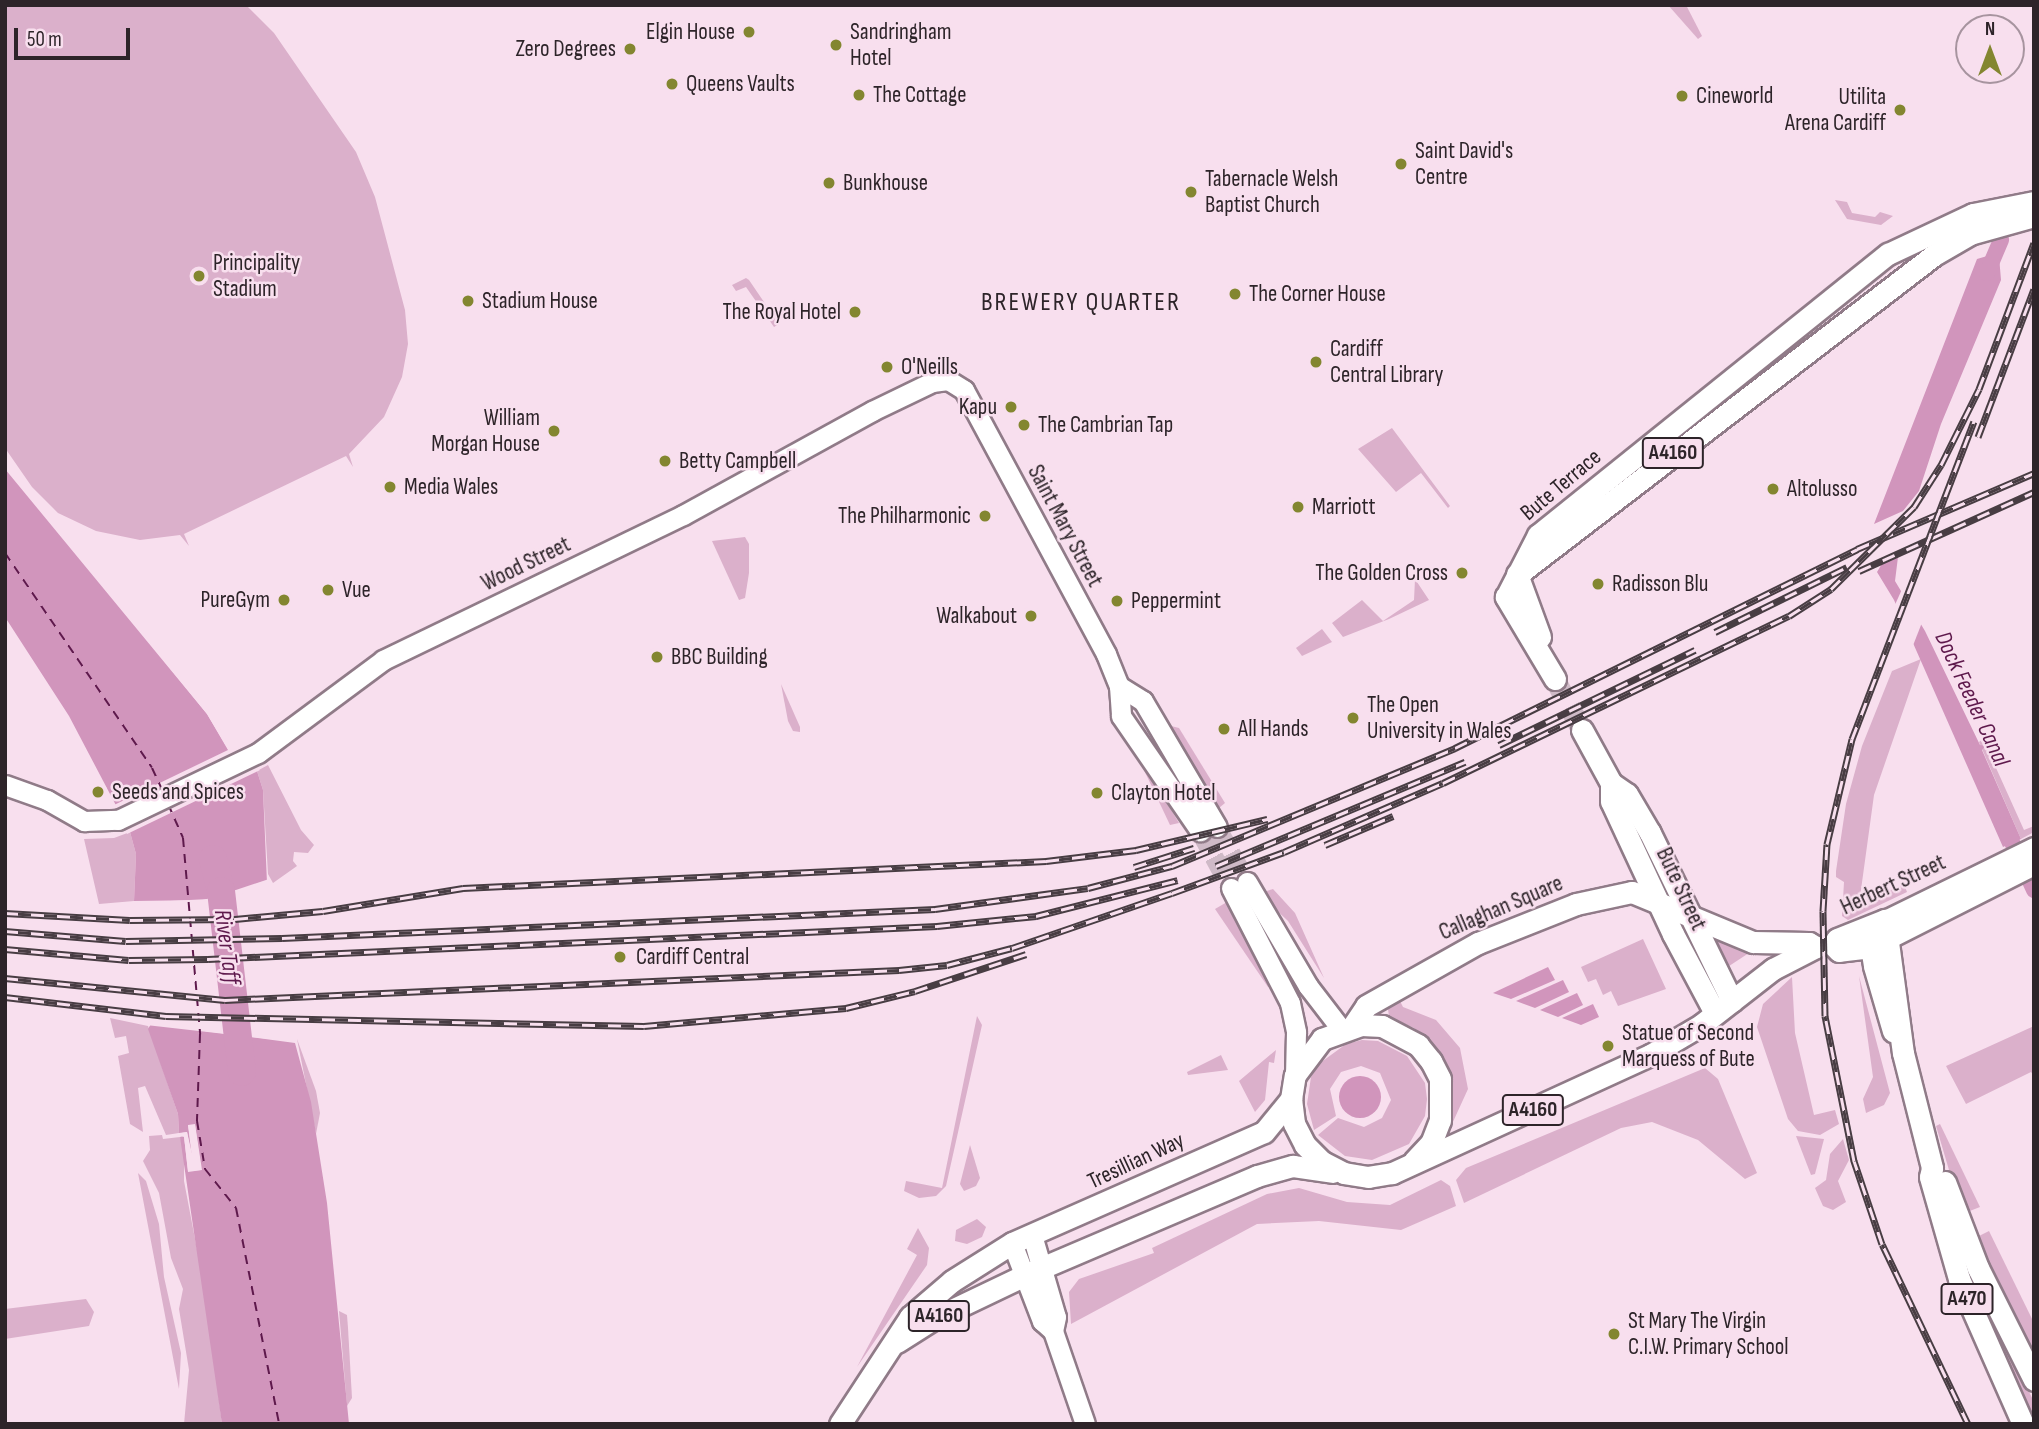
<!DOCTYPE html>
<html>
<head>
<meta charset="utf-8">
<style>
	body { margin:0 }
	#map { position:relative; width:2039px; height:1429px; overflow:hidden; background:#f8dfee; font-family:"Sofia Sans Condensed",sans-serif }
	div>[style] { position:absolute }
	.green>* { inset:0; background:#dbb0cb }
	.water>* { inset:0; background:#d195bc }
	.round { border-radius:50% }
	.pier>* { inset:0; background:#f8dfee }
	.canal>* { height:16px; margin:-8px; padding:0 8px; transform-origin:8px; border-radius:8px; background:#d195bc }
	.river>* { height:28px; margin:-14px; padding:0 14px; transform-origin:14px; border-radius:14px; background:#d195bc }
	.ferry>* { height:2px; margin-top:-1px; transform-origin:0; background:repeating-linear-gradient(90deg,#5e194c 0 9px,transparent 0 16px) }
	.secondary-tunnel>* { height:19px; margin-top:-9.5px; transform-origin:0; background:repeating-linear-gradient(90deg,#cfbac7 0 19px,transparent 0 29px) }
	.primary-tunnel>* { height:21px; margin-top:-10.5px; transform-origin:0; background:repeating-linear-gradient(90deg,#cfbac7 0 21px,transparent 0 31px) }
	.roads { filter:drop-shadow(2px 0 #907b88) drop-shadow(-2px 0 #907b88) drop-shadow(0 2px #907b88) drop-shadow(0 -2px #907b88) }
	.secondary>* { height:19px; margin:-9.5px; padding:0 9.5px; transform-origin:9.5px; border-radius:9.5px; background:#fff }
	.primary>* { height:21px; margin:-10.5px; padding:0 10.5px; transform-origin:10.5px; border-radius:10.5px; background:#fff }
	.rail>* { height:7px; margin-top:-3.5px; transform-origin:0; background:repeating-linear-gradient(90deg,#f8dfee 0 13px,#483d43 0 26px); box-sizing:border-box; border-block:2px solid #483d43 }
	.dots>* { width:19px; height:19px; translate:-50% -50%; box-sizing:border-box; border:4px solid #f8dfee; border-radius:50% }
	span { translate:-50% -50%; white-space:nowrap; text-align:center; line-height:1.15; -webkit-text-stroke:5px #f8dfee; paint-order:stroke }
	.shield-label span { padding:2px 5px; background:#f8dfee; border:2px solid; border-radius:5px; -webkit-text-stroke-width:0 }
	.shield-label { font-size:21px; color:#2d2429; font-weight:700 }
	.poi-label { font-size:23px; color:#2d2429 }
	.right { translate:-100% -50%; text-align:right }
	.left { translate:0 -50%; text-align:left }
	.street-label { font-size:23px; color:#2d2429 }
	.water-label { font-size:24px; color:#5e194c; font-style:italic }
	.quarter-label { font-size:26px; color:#2d2429; letter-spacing:2px }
	.frame { position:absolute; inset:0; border:7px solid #2d2429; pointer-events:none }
	.north { position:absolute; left:1955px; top:14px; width:70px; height:70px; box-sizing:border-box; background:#f8dfee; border:2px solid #a7949f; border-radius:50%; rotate:0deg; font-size:19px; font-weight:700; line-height:28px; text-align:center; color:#2d2429 }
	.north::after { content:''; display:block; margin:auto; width:24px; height:32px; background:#838630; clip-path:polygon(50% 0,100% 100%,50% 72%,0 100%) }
	.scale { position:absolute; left:14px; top:28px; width:116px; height:32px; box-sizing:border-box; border:4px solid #2d2429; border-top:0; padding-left:9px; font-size:21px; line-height:24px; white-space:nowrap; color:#2d2429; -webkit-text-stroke:5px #f8dfee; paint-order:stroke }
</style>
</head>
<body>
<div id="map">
	<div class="green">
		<div style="clip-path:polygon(5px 5px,246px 5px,274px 33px,356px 152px,375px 197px,405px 310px,408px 344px,402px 377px,384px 417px,349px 454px,353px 467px,346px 456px,184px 534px,189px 546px,180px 535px,140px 540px,96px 531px,58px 513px,32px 487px,5px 448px)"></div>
		<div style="clip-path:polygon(1668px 5px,1686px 5px,1702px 36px,1698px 39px)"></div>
		<div style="clip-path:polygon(1835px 200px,1847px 202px,1852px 213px,1875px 217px,1880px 212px,1893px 216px,1881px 225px,1847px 219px)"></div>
		<div style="clip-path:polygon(746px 278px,749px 280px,779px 324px,774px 327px,746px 287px,736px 291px,732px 285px)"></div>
		<div style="clip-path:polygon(1392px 428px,1450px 506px,1448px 508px,1421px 473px,1396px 492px,1358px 449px)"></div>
		<div style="clip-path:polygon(745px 537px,749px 544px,749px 573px,745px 598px,739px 600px,712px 541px)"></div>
		<div style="clip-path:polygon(1415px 579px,1429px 600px,1389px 619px,1343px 637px,1332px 623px,1362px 600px,1383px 621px,1414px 600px)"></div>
		<div style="clip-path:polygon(1322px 629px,1332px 642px,1302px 656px,1296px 648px)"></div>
		<div style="clip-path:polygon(1921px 659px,1874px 795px,1860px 897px,1868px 900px,1904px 884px,1907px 892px,1848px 920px,1842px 916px,1844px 882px,1836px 877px,1836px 871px,1846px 804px,1862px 746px,1892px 671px)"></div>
		<div style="clip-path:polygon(781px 684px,800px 727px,800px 732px,793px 731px,788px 721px)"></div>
		<div style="clip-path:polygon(1167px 725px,1179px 728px,1225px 803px,1219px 808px)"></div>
		<div style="clip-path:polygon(1983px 739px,2024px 830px,2034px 826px,2034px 832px,2021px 839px,1979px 742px)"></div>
		<div style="clip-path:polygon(268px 765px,301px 830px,314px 845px,308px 853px,294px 852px,293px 861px,297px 866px,273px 883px,268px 874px,263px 790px,257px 771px)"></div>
		<div style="clip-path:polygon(1143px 768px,1155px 783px,1179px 823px,1170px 825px)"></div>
		<div style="clip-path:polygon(130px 832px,136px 854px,134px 901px,99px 904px,84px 839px,114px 838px)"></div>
		<div style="clip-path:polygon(1273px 889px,1295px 913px,1324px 978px,1288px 921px,1271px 905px,1264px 892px)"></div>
		<div style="clip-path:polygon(1227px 902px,1271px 986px,1268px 987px,1215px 909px)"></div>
		<div style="clip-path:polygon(1711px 938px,1749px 950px,1752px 951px,1723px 970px)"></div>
		<div style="clip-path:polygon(1643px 939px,1666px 989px,1618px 1006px,1611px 991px,1603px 995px,1596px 979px,1588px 982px,1581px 967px)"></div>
		<div style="clip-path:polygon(1859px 976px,1890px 1093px,1884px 1105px,1866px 1113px,1863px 1099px,1873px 1077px)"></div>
		<div style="clip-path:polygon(1792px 977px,1795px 1033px,1814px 1115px,1835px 1110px,1839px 1124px,1820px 1135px,1798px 1131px,1788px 1119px,1757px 1027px,1763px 1004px)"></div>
		<div style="clip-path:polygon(1399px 999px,1403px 1007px,1436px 1020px,1460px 1048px,1468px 1089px,1452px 1124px,1451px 1083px,1436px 1051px,1414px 1028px,1389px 1017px,1388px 1009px)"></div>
		<div style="clip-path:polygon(977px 1016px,982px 1025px,946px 1186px,936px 1196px,919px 1198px,904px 1191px,906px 1181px,942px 1188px)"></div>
		<div style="clip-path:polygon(110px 1018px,148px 1026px,178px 1114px,179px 1133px,166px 1135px,145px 1086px,138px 1088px,143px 1132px,130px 1124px,118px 1056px,129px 1053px,126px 1036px,115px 1038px)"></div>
		<div style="clip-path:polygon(2034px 1026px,2034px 1076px,2031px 1072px,1966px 1104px,1946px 1066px)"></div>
		<div style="clip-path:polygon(297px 1039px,316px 1091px,320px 1113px,316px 1134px)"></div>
		<div style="clip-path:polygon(1362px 1040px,1378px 1041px,1407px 1056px,1425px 1083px,1427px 1099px,1425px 1116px,1409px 1144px,1372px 1160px,1345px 1156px,1318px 1135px,1338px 1118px,1364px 1127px,1382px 1118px,1391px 1100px,1380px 1073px,1361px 1066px,1341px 1072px,1330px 1089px,1336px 1116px,1314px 1130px,1307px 1104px,1311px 1077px,1320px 1063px,1346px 1044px)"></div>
		<div style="clip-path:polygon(1276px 1050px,1274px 1063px,1269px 1062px,1265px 1100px,1255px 1112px,1239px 1081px)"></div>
		<div style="clip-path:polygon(1221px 1055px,1228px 1070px,1188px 1075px,1187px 1072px)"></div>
		<div style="clip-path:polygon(1705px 1068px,1718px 1079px,1757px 1173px,1745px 1179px,1698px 1140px,1652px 1122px,1621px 1128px,1464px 1203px,1456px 1180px,1466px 1168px)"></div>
		<div style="clip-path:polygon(1940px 1124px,1980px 1207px,1962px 1214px,1936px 1126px)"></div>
		<div style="clip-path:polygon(162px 1135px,163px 1139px,180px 1137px,184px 1145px,184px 1181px,207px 1302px,222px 1424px,184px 1424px,189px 1370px,179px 1309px,183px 1289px,171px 1258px,159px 1193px,143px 1161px,150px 1150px,149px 1136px)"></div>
		<div style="clip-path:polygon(1796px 1136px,1824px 1139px,1815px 1174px,1811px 1175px)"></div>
		<div style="clip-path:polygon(1843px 1139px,1849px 1160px,1838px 1181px,1846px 1202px,1833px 1210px,1823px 1206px,1815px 1188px,1826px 1180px,1830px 1154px)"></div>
		<div style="clip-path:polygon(970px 1145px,980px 1178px,976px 1186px,964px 1191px,960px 1184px)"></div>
		<div style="clip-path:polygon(138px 1173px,146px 1181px,159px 1224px,164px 1277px,181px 1353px,179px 1389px)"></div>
		<div style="clip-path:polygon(1441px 1180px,1450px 1186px,1456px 1206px,1401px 1230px,1319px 1221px,1257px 1224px,1071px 1324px,1069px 1292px,1079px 1279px,1154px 1253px,1152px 1248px,1267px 1194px,1299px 1188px,1347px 1202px,1390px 1205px)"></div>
		<div style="clip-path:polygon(977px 1219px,986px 1227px,982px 1237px,967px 1244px,955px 1241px,956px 1230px)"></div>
		<div style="clip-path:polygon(918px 1228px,929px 1248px,927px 1265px,857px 1367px,917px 1255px,907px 1249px)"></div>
		<div style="clip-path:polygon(1989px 1231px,2034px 1323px,2034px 1359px,1973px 1239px)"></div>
		<div style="clip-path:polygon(86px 1299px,94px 1312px,89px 1326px,5px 1339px,5px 1309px)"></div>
		<div style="clip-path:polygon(339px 1311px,347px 1315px,348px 1328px,352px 1398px,347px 1406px)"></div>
		<div style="clip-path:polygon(2002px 1336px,2034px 1402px,2034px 1423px,1994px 1340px)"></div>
	</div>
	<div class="water">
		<div style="clip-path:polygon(1994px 254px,1999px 256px,2001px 280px,1941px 424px,1919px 491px,1903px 511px,1874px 524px,1977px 259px)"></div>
		<div style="clip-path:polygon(5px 469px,207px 714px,228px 749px,257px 771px,263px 790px,267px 883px,203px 900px,134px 901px,136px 854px,130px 832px,69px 716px,5px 617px)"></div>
		<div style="clip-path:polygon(1898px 557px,1895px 581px,1925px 631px,1980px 745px,1985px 746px,1982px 750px,2021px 839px,2003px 847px,1894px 600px,1877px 572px,1883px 562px)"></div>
		<div style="clip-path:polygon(1548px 967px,1555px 980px,1511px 999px,1493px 993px)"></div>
		<div style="clip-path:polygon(1563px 980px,1569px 992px,1535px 1008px,1516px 1001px)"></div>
		<div style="clip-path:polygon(1577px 993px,1583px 1005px,1558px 1017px,1540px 1010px)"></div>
		<div style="clip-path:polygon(1593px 1004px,1599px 1017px,1581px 1025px,1562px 1018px)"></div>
		<div style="clip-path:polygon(151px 1024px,295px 1043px,311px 1102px,327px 1203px,349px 1424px,222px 1424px,180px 1137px,184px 1136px,188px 1171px,201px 1170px,195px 1125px,188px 1125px,192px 1158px,187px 1132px,179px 1133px,178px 1114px,148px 1029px)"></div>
		<div class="round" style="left:1339px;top:1076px;width:42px;height:42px"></div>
	</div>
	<div class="pier">
		<div style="clip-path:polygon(1903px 587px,1923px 620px,1912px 648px,1894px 607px)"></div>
		<div style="clip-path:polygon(105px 588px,210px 711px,229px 745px,260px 770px,127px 834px,114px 805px,228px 750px,207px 714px)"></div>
		<div style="clip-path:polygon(269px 879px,268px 887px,204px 904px,137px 908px,131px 903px,209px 899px)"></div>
		<div style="clip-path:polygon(151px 1020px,290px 1036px,297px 1042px,146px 1025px)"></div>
		<div style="clip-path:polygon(195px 1124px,202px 1170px,188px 1172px,184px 1137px,176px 1134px,187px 1132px,193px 1158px,188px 1125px)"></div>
	</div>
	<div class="canal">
		<div style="left:1987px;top:273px;width:36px;rotate:-67deg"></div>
		<div style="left:2004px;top:825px;width:72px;rotate:65.2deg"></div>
	</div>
	<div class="river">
		<div style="left:213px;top:859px;width:33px;rotate:76deg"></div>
		<div style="left:221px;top:891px;width:182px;rotate:83.4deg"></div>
	</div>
	<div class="ferry">
		<div style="left:5px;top:553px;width:260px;rotate:55.6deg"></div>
		<div style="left:152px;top:768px;width:23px;rotate:65deg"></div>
		<div style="left:168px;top:804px;width:37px;rotate:66deg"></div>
		<div style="left:183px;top:838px;width:197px;rotate:85deg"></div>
		<div style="left:200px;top:1034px;width:87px;rotate:92deg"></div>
		<div style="left:197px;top:1121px;width:49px;rotate:80.5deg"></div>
		<div style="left:205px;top:1169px;width:50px;rotate:51.5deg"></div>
		<div style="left:236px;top:1208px;width:220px;rotate:78.7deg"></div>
	</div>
	<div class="secondary-tunnel">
		<div style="left:1217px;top:827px;width:63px;rotate:61.4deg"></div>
		<div style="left:1200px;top:831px;width:65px;rotate:61.5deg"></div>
	</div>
	<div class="primary-tunnel">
		<div style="left:1555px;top:679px;width:58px;rotate:62.1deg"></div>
	</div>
	<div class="roads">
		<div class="secondary">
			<div style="left:1119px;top:686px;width:28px;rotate:32deg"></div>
			<div style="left:1143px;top:701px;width:146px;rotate:59.6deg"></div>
			<div style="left:5px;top:785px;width:45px;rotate:19.7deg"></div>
			<div style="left:47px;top:800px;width:43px;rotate:29.6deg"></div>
			<div style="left:84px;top:821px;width:34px;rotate:-2deg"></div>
			<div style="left:118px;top:820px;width:155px;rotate:-25.6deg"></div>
			<div style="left:258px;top:753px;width:156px;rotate:-36.6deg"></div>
			<div style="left:383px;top:660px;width:333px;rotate:-25.8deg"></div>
			<div style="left:683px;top:515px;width:216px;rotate:-28.8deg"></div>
			<div style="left:872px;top:411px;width:67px;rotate:-25.8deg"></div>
			<div style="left:932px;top:382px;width:16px;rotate:-7deg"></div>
			<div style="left:948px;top:380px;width:19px;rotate:32deg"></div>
			<div style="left:964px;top:390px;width:300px;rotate:61.7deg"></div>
			<div style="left:1106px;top:654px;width:35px;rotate:68deg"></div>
			<div style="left:1119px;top:686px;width:30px;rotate:86deg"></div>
			<div style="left:1121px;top:716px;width:140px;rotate:55.5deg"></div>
			<div style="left:1247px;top:882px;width:121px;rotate:59.6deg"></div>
			<div style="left:1308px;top:986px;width:54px;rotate:52.5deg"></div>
			<div style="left:1231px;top:888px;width:129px;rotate:62.8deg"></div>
			<div style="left:1290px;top:1003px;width:30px;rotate:78deg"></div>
			<div style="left:1296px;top:1032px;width:43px;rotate:91.3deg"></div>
			<div style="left:1885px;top:920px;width:166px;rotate:-26.1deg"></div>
			<div style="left:1876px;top:945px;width:177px;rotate:-26.9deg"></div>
			<div style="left:1032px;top:1235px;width:85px;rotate:73.7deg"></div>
			<div style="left:1056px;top:1317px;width:14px;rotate:102deg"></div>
			<div style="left:1012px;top:1243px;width:84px;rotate:69deg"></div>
			<div style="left:1042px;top:1321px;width:15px;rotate:42deg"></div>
			<div style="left:1053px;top:1331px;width:98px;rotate:71deg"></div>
		</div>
		<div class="primary">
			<div style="left:1522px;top:571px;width:519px;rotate:-37.49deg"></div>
			<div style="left:1934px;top:255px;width:42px;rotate:-30.3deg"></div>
			<div style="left:1970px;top:234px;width:66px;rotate:-15.7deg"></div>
			<div style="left:1517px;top:574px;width:67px;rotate:69.9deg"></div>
			<div style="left:1555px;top:679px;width:96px;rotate:-120.9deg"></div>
			<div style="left:1506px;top:597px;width:70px;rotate:-62.7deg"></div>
			<div style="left:1538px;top:535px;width:449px;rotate:-38.8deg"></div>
			<div style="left:1888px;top:254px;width:94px;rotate:-25.2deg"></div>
			<div style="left:1973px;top:214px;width:62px;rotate:-11.1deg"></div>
			<div style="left:1582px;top:730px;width:60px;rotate:61.3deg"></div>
			<div style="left:1611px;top:783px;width:18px;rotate:90deg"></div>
			<div style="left:1611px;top:801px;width:147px;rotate:65deg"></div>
			<div style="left:1673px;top:934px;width:89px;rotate:62deg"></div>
			<div style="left:1611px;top:783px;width:19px;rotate:35deg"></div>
			<div style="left:1627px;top:794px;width:45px;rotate:59.5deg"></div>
			<div style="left:1650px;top:833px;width:187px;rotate:64deg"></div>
			<div style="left:1869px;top:934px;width:32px;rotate:81deg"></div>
			<div style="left:1874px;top:966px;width:68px;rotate:73.7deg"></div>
			<div style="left:1871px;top:947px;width:32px;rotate:173deg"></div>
			<div style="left:1839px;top:951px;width:8px;rotate:-135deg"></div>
			<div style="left:1833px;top:945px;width:7px;rotate:-56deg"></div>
			<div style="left:1837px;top:939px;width:52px;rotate:-21.6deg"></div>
			<div style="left:1885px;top:920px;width:134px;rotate:82.3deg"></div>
			<div style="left:1903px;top:1053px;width:119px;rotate:75.8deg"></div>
			<div style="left:1932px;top:1168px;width:9px;rotate:103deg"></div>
			<div style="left:1930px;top:1177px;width:106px;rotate:74.1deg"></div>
			<div style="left:1959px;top:1279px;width:158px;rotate:66.2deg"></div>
			<div style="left:1352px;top:1027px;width:25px;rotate:-56deg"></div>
			<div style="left:1366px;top:1006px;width:129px;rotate:-29.4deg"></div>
			<div style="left:1478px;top:943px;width:105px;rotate:-21.7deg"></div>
			<div style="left:1576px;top:904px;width:57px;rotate:-12.1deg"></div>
			<div style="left:1632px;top:892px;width:131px;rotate:22.5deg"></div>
			<div style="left:1753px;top:942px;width:56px;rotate:1deg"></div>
			<div style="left:1809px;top:943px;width:8px;rotate:30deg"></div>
			<div style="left:1816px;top:947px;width:48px;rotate:152.9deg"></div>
			<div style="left:1773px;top:969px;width:91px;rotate:142.1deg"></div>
			<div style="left:1701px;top:1025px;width:59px;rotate:149.5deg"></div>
			<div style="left:1650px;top:1055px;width:284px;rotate:155.4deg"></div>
			<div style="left:1392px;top:1173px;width:24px;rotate:171deg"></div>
			<div style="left:1368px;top:1177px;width:24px;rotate:-171deg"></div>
			<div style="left:1344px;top:1173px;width:25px;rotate:-153deg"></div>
			<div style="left:1322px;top:1162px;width:24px;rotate:-135deg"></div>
			<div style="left:1305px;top:1145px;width:25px;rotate:-117deg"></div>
			<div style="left:1294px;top:1123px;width:24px;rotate:-97deg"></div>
			<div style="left:1291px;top:1099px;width:24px;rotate:-81deg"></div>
			<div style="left:1295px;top:1075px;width:45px;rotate:-53.1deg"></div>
			<div style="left:1322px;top:1039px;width:41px;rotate:-19.7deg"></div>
			<div style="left:1361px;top:1025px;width:21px;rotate:3deg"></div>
			<div style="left:1382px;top:1026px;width:41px;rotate:27.8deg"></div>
			<div style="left:1418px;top:1045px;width:21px;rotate:51deg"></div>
			<div style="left:1431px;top:1061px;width:20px;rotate:63deg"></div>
			<div style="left:1440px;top:1079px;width:41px;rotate:90deg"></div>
			<div style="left:1440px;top:1120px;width:25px;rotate:111deg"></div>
			<div style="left:1431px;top:1143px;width:25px;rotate:133deg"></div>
			<div style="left:1945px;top:1182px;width:92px;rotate:69deg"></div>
			<div style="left:1978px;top:1268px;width:125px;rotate:63.4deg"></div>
			<div style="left:897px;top:1342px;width:43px;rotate:-32.6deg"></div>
			<div style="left:933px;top:1319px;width:102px;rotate:-25.6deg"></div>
			<div style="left:1025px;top:1275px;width:252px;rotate:-23.1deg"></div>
			<div style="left:1257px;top:1176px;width:37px;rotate:-16deg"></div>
			<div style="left:1293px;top:1166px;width:40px;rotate:8.5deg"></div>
			<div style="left:840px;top:1424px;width:128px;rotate:-56.8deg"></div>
			<div style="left:910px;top:1317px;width:55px;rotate:-40.6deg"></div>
			<div style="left:952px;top:1281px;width:71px;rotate:-32.3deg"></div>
			<div style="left:1012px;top:1243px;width:275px;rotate:-23.8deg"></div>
			<div style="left:1264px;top:1132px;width:43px;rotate:-50.7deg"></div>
		</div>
	</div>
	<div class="rail">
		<div style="left:1978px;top:437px;width:158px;rotate:-69.3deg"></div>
		<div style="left:1859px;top:571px;width:192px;rotate:-24.3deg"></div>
		<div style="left:1715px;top:632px;width:147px;rotate:-26.2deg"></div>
		<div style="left:1499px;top:745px;width:218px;rotate:-25.9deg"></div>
		<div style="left:1325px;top:845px;width:74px;rotate:-23.1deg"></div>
		<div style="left:1216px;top:866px;width:270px;rotate:-22.7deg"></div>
		<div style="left:1134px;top:867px;width:63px;rotate:-17.6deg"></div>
		<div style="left:5px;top:913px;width:125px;rotate:3.2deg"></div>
		<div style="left:130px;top:920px;width:105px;rotate:-0.5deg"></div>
		<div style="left:235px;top:919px;width:88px;rotate:-5.2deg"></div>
		<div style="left:323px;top:911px;width:142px;rotate:-9.3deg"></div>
		<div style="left:463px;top:888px;width:584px;rotate:-2.65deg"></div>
		<div style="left:1046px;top:861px;width:91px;rotate:-7deg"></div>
		<div style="left:1136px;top:850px;width:135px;rotate:-13.3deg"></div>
		<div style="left:5px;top:931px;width:121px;rotate:4.7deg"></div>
		<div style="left:126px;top:941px;width:156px;rotate:-1.1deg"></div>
		<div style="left:282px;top:938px;width:654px;rotate:-2.54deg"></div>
		<div style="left:935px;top:909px;width:154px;rotate:-7.8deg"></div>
		<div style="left:1088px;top:888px;width:87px;rotate:-14.7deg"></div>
		<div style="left:1172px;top:866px;width:307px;rotate:-22.6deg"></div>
		<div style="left:1455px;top:748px;width:449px;rotate:-26.3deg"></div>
		<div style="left:1857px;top:549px;width:193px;rotate:-23.2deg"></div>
		<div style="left:5px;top:949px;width:124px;rotate:5.1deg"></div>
		<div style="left:129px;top:960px;width:79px;rotate:-0.7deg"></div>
		<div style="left:208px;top:959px;width:730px;rotate:-2.59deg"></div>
		<div style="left:937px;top:926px;width:100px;rotate:-5.8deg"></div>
		<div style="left:1036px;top:916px;width:146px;rotate:-14.2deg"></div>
		<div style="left:5px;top:978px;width:221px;rotate:5.7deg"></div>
		<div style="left:225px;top:1000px;width:675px;rotate:-2.55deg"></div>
		<div style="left:899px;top:970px;width:48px;rotate:-5.9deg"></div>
		<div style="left:947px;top:965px;width:67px;rotate:-14.7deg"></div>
		<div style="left:1012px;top:948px;width:169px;rotate:-19deg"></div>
		<div style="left:1172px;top:893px;width:119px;rotate:-20.1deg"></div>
		<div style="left:1284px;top:852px;width:173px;rotate:-23.5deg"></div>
		<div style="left:1443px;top:783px;width:384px;rotate:-25.8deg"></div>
		<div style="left:1789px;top:616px;width:50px;rotate:-32.7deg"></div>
		<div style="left:1831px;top:589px;width:117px;rotate:-44.7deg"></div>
		<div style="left:1914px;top:507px;width:50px;rotate:-57.3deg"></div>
		<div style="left:1941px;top:465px;width:85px;rotate:-63.4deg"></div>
		<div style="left:1979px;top:389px;width:156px;rotate:-69.4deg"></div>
		<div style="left:5px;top:997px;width:162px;rotate:6.7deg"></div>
		<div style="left:166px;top:1016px;width:478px;rotate:1.2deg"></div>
		<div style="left:644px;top:1026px;width:203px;rotate:-5.1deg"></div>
		<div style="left:846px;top:1008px;width:71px;rotate:-13.8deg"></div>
		<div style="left:915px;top:991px;width:117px;rotate:-18.4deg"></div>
		<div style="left:1968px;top:1424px;width:199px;rotate:-115.5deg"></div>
		<div style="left:1882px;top:1244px;width:88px;rotate:-108.6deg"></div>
		<div style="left:1854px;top:1161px;width:148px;rotate:-101.3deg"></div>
		<div style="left:1825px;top:1016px;width:105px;rotate:-91.1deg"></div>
		<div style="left:1823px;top:911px;width:67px;rotate:-86.6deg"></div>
		<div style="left:1827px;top:844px;width:108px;rotate:-76.6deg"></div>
		<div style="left:1852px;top:739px;width:340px;rotate:-69deg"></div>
	</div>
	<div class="dots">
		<div style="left:749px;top:32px;background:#838630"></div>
		<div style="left:836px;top:45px;background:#838630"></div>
		<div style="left:630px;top:49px;background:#838630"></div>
		<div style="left:672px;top:84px;background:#838630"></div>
		<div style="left:859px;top:95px;background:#838630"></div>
		<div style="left:1682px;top:96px;background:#838630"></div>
		<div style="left:1900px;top:110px;background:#838630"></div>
		<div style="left:1401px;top:164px;background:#838630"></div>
		<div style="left:829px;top:183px;background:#838630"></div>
		<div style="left:1191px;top:192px;background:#838630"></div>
		<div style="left:199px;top:276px;background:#838630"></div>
		<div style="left:1235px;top:294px;background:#838630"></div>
		<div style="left:468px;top:301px;background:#838630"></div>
		<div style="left:855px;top:312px;background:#838630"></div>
		<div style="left:1316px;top:362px;background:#838630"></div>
		<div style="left:887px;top:367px;background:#838630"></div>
		<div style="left:1011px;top:407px;background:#838630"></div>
		<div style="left:1024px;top:425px;background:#838630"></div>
		<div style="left:554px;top:431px;background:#838630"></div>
		<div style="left:665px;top:461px;background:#838630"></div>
		<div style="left:390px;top:487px;background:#838630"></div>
		<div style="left:1773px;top:489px;background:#838630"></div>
		<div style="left:1298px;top:507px;background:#838630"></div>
		<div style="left:985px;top:516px;background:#838630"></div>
		<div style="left:1462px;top:573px;background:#838630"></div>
		<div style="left:1598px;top:584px;background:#838630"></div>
		<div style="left:328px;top:590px;background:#838630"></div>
		<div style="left:284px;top:600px;background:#838630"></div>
		<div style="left:1117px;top:601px;background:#838630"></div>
		<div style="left:1031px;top:616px;background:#838630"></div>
		<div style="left:657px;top:657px;background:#838630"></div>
		<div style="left:1353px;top:718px;background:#838630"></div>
		<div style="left:1224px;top:729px;background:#838630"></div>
		<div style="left:98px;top:792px;background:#838630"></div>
		<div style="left:1097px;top:793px;background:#838630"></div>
		<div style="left:620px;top:957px;background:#838630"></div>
		<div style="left:1608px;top:1046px;background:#838630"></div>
		<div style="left:1614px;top:1334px;background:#838630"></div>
	</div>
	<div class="shield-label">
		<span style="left:1673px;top:453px">A4160</span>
		<span style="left:1533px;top:1110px">A4160</span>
		<span style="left:1967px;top:1299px">A470</span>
		<span style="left:939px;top:1316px">A4160</span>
	</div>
	<div class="poi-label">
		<span class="right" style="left:735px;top:32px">Elgin House</span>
		<span class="left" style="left:850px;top:45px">Sandringham<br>Hotel</span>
		<span class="right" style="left:616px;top:49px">Zero Degrees</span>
		<span class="left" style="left:686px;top:84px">Queens Vaults</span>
		<span class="left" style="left:873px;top:95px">The Cottage</span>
		<span class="left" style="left:1696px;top:96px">Cineworld</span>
		<span class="right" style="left:1886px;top:110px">Utilita<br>Arena Cardiff</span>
		<span class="left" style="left:1415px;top:164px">Saint David's<br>Centre</span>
		<span class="left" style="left:1205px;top:192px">Tabernacle Welsh<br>Baptist Church</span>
		<span class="left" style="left:843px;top:183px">Bunkhouse</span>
		<span class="left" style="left:213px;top:276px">Principality<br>Stadium</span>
		<span class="left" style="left:1249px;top:294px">The Corner House</span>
		<span class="left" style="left:482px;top:301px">Stadium House</span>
		<span class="right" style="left:841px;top:312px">The Royal Hotel</span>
		<span class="left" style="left:1330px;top:362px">Cardiff<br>Central Library</span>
		<span class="left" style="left:901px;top:367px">O'Neills</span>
		<span class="right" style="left:997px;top:407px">Kapu</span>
		<span class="right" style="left:540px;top:431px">William<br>Morgan House</span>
		<span class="left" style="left:1038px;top:425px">The Cambrian Tap</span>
		<span class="left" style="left:679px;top:461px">Betty Campbell</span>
		<span class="left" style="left:404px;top:487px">Media Wales</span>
		<span class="left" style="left:1787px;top:489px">Altolusso</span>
		<span class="left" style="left:1312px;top:507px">Marriott</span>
		<span class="right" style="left:971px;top:516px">The Philharmonic</span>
		<span class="right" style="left:1448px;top:573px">The Golden Cross</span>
		<span class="left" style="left:1612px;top:584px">Radisson Blu</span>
		<span class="left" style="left:342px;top:590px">Vue</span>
		<span class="right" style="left:270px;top:600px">PureGym</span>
		<span class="left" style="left:1131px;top:601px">Peppermint</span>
		<span class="right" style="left:1017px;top:616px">Walkabout</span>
		<span class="left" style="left:671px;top:657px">BBC Building</span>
		<span class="left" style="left:1367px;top:718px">The Open<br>University in Wales</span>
		<span class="left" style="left:1238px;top:729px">All Hands</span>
		<span class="left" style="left:112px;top:792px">Seeds and Spices</span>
		<span class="left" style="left:1111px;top:793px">Clayton Hotel</span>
		<span class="left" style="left:636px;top:957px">Cardiff Central</span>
		<span class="left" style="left:1622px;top:1046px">Statue of Second<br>Marquess of Bute</span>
		<span class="left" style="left:1628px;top:1334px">St Mary The Virgin<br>C.I.W. Primary School</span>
	</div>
	<div class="street-label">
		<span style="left:1561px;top:485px;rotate:-40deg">Bute Terrace</span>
		<span style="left:1065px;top:526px;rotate:62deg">Saint Mary Street</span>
		<span style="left:526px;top:564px;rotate:-26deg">Wood Street</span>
		<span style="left:1893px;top:885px;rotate:-25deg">Herbert Street</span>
		<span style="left:1681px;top:889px;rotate:65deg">Bute Street</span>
		<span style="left:1501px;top:908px;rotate:-23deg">Callaghan Square</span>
		<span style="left:1136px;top:1161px;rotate:-25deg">Tresillian Way</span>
	</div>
	<div class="water-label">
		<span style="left:1972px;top:699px;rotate:65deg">Dock Feeder Canal</span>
		<span style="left:227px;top:947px;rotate:82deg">River Taff</span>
	</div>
	<div class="quarter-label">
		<span style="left:1081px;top:303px">BREWERY QUARTER</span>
	</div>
	<div class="frame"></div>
	<div class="north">N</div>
	<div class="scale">50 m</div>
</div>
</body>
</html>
